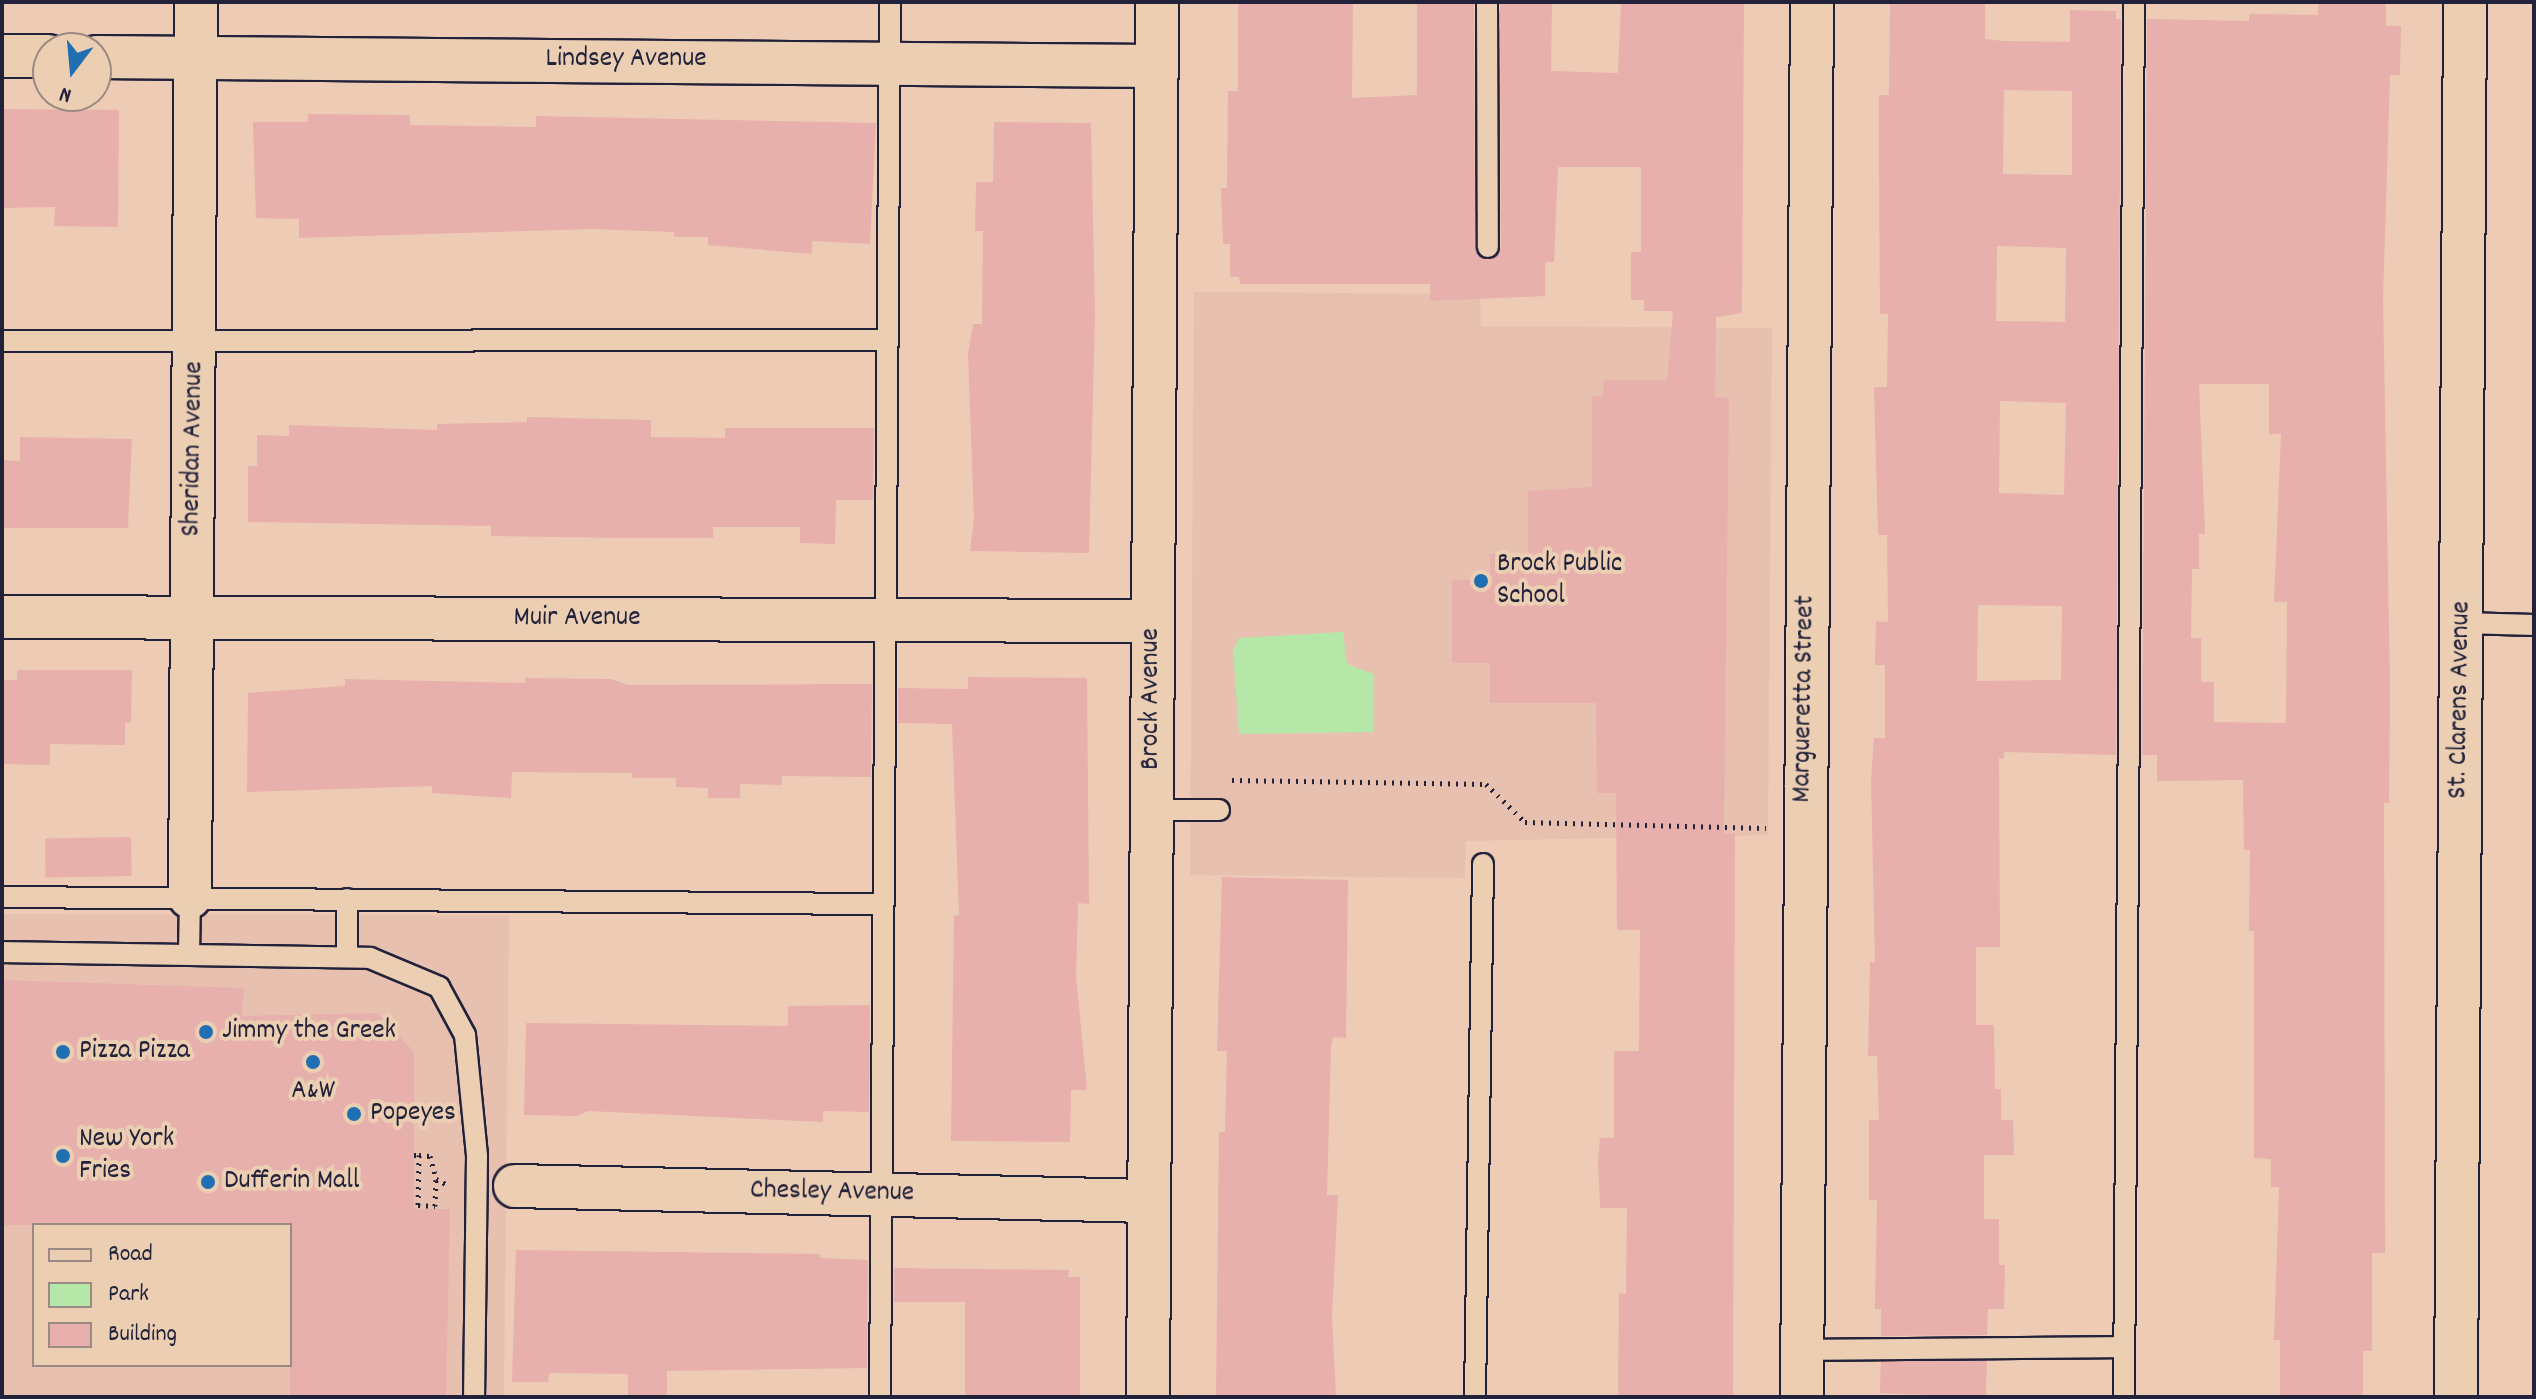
<!DOCTYPE html>
<html>
<head>
<meta charset="utf-8">
<style>
	body { margin:0 }
	#map { position:relative; width:2536px; height:1399px; overflow:hidden; background:#eecbb4; font-family:Dekko,sans-serif }
	div>[style] { position:absolute }
	.built>* { inset:0; background:#e8c0b0 }
	.green>* { inset:0; background:#b5e8a8 }
	.building>* { inset:0; background:#e7b0ac; transform-origin:0 0 }
	.path>* { height:5px; margin-top:-2.5px; transform-origin:0; background:repeating-linear-gradient(90deg,#22223b 0 2px,transparent 0 8px) }
	.roads { filter:drop-shadow(2px 0 #22223b) drop-shadow(-2px 0 #22223b) drop-shadow(0 2px #22223b) drop-shadow(0 -2px #22223b) }
	.service>* { height:20px; margin:-10px; padding:0 10px; transform-origin:10px; border-radius:10px; background:#eccfb3 }
	.minor>* { height:42px; margin:-21px; padding:0 21px; transform-origin:21px; border-radius:21px; background:#eccfb3 }
	.dots>* { width:22px; height:22px; translate:-50% -50%; box-sizing:border-box; border:4px solid #eccfb3; border-radius:50% }
	span { translate:-50% -50%; white-space:nowrap; text-align:center; line-height:1.15; -webkit-text-stroke:8px #eccfb3; paint-order:stroke }
	.street-label { font-size:28px; color:#22223b }
	.poi-label { font-size:28px; color:#22223b }
	.left { translate:0 -50%; text-align:left }
	.frame { position:absolute; inset:0; border:4px solid #22223b; pointer-events:none }
	.legend { position:absolute; left:32px; top:1223px; width:260px; height:144px; box-sizing:border-box; background:#eccfb3; border:2px solid #9b8a83; margin:0; padding:10px 14px; list-style:none; font-size:24px; color:#22223b }
	.legend li { display:flex; align-items:center; gap:16px; height:40px }
	.legend b { width:40px; border:2px solid #9b8a83 }
	.north { position:absolute; left:32px; top:32px; width:80px; height:80px; box-sizing:border-box; background:#eccfb3; border:2px solid #9b8a83; border-radius:50%; rotate:196deg; font-size:22px; font-weight:700; line-height:32px; text-align:center; color:#22223b }
	.north::after { content:''; display:block; margin:auto; width:28px; height:36px; background:#1f6fb2; clip-path:polygon(50% 0,100% 100%,50% 72%,0 100%) }
</style>
</head>
<body>
<div id="map">
	<div class="built">
		<div style="clip-path:polygon(1194px 292px,1480px 294px,1481px 326px,1772px 328px,1768px 835px,1466px 841px,1465px 878px,1190px 875px)"></div>
		<div style="clip-path:polygon(evenodd,2px 914px,509px 915px,504px 1397px,2px 1397px,2px 914px,34px 1225px,290px 1225px,290px 1365px,34px 1365px,34px 1225px)"></div>
	</div>
	<div class="green">
		<div style="clip-path:polygon(1343px 632px,1347px 664px,1374px 674px,1373px 732px,1239px 734px,1233px 650px,1239px 638px)"></div>
	</div>
	<div class="building">
		<div style="clip-path:polygon(1238px 2px,1353px 2px,1352px 98px,1417px 95px,1417px 2px,1474px 2px,1475px 247px,1487px 260px,1501px 247px,1500px 2px,1552px 2px,1551px 71px,1618px 73px,1621px 2px,1744px 2px,1742px 313px,1716px 317px,1715px 397px,1729px 398px,1724px 833px,1735px 834px,1733px 1397px,1618px 1397px,1619px 1293px,1626px 1294px,1627px 1208px,1600px 1208px,1598px 1160px,1600px 1138px,1614px 1138px,1614px 1051px,1639px 1051px,1640px 930px,1617px 930px,1616px 793px,1597px 793px,1596px 703px,1490px 703px,1490px 663px,1452px 663px,1452px 580px,1490px 579px,1490px 554px,1528px 554px,1528px 491px,1592px 487px,1592px 396px,1603px 396px,1604px 380px,1667px 380px,1673px 311px,1644px 311px,1644px 300px,1631px 300px,1631px 252px,1641px 252px,1641px 167px,1558px 167px,1554px 262px,1545px 262px,1545px 296px,1430px 301px,1430px 284px,1240px 284px,1239px 277px,1230px 277px,1230px 244px,1223px 244px,1221px 188px,1227px 188px,1228px 91px,1238px 91px)"></div>
		<div style="clip-path:polygon(evenodd,1890px 2px,1985px 2px,1985px 39px,2003px 41px,2070px 42px,2070px 10px,2116px 11px,2116px 19px,2121px 19px,2116px 755px,2004px 752px,2004px 759px,1999px 758px,2000px 947px,1976px 947px,1976px 1025px,1994px 1025px,1995px 1089px,2001px 1089px,2001px 1120px,2013px 1120px,2014px 1155px,1984px 1155px,1984px 1219px,1999px 1219px,1999px 1265px,2005px 1265px,2004px 1309px,1988px 1309px,1987px 1335px,1881px 1336px,1881px 1309px,1875px 1309px,1877px 1200px,1869px 1200px,1869px 1120px,1879px 1120px,1877px 1056px,1868px 1056px,1870px 962px,1875px 962px,1871px 780px,1874px 738px,1885px 738px,1885px 665px,1875px 665px,1876px 621px,1888px 622px,1887px 535px,1878px 535px,1874px 387px,1887px 387px,1888px 314px,1880px 314px,1879px 171px,1879px 95px,1889px 95px,1890px 2px,2004px 90px,2072px 91px,2072px 175px,2003px 174px,2004px 90px,1890px 2px,1997px 246px,2066px 248px,2065px 322px,1996px 321px,1997px 246px,1890px 2px,2000px 401px,2066px 403px,2064px 495px,1999px 493px,2000px 401px,1890px 2px,1978px 605px,2062px 606px,2061px 680px,1977px 681px,1978px 605px)"></div>
		<div style="clip-path:polygon(evenodd,2318px 2px,2386px 2px,2386px 26px,2401px 26px,2400px 75px,2390px 75px,2383px 297px,2390px 686px,2389px 803px,2384px 803px,2385px 1253px,2372px 1253px,2372px 1351px,2363px 1351px,2363px 1397px,2280px 1397px,2280px 1340px,2274px 1340px,2279px 1187px,2271px 1187px,2271px 1159px,2254px 1158px,2254px 931px,2249px 931px,2250px 850px,2244px 850px,2243px 780px,2157px 781px,2157px 755px,2142px 755px,2147px 19px,2249px 21px,2249px 14px,2318px 15px,2318px 2px,2199px 384px,2269px 384px,2269px 434px,2281px 434px,2274px 602px,2287px 602px,2286px 723px,2214px 722px,2214px 682px,2201px 682px,2201px 638px,2191px 638px,2192px 569px,2199px 569px,2199px 534px,2205px 534px,2199px 384px)"></div>
		<div style="clip-path:polygon(2px 109px,119px 110px,118px 227px,54px 226px,55px 207px,2px 208px)"></div>
		<div style="clip-path:polygon(308px 114px,410px 115px,410px 125px,536px 127px,536px 116px,876px 123px,870px 244px,812px 241px,812px 254px,708px 245px,708px 237px,674px 237px,674px 232px,592px 229px,299px 238px,299px 219px,256px 218px,253px 122px,308px 122px)"></div>
		<div style="clip-path:polygon(994px 122px,1091px 123px,1095px 315px,1089px 553px,970px 551px,974px 519px,968px 354px,973px 324px,982px 324px,983px 231px,975px 231px,976px 182px,993px 182px)"></div>
		<div style="clip-path:polygon(527px 417px,651px 420px,651px 437px,725px 438px,725px 428px,874px 428px,873px 500px,836px 500px,835px 544px,800px 543px,800px 527px,713px 527px,713px 538px,621px 538px,491px 536px,491px 526px,248px 522px,248px 466px,257px 466px,257px 435px,289px 436px,289px 425px,437px 430px,437px 424px,527px 422px)"></div>
		<div style="clip-path:polygon(20px 437px,132px 439px,128px 528px,2px 528px,2px 460px,20px 461px)"></div>
		<div style="clip-path:polygon(17px 670px,132px 670px,131px 722px,125px 723px,125px 745px,50px 744px,50px 765px,2px 764px,2px 680px,17px 680px)"></div>
		<div style="clip-path:polygon(968px 677px,1087px 678px,1089px 904px,1078px 903px,1076px 976px,1087px 1090px,1071px 1090px,1070px 1142px,951px 1141px,954px 915px,959px 916px,952px 724px,898px 723px,898px 688px,968px 689px)"></div>
		<div style="clip-path:polygon(525px 678px,611px 679px,628px 685px,872px 684px,871px 777px,782px 776px,782px 785px,740px 784px,740px 798px,708px 798px,708px 788px,676px 787px,676px 778px,632px 778px,632px 773px,512px 772px,511px 798px,432px 793px,432px 786px,247px 792px,248px 693px,345px 686px,345px 679px,525px 683px)"></div>
		<div style="left:131px;top:837px;width:39px;height:86px;rotate:89deg"></div>
		<div style="clip-path:polygon(1222px 877px,1348px 880px,1346px 1038px,1333px 1037px,1331px 1046px,1327px 1195px,1338px 1195px,1332px 1318px,1336px 1397px,1216px 1397px,1219px 1132px,1225px 1132px,1227px 1051px,1217px 1051px)"></div>
		<div style="clip-path:polygon(2px 980px,244px 988px,242px 1016px,377px 1013px,414px 1052px,414px 1209px,450px 1209px,446px 1397px,290px 1397px,290px 1225px,2px 1225px)"></div>
		<div style="clip-path:polygon(870px 1005px,869px 1112px,823px 1111px,823px 1122px,588px 1111px,577px 1116px,524px 1115px,526px 1023px,788px 1026px,788px 1006px)"></div>
		<div style="clip-path:polygon(516px 1250px,820px 1254px,820px 1258px,868px 1260px,867px 1368px,667px 1371px,667px 1397px,628px 1397px,628px 1374px,549px 1373px,548px 1382px,512px 1382px)"></div>
		<div style="clip-path:polygon(894px 1268px,1069px 1270px,1068px 1277px,1080px 1277px,1080px 1397px,965px 1397px,965px 1302px,894px 1302px)"></div>
		<div style="left:1987px;top:1361px;width:36px;height:106px;rotate:92deg"></div>
	</div>
	<div class="path">
		<div style="left:1232px;top:780px;width:254px;rotate:0.9deg"></div>
		<div style="left:1486px;top:784px;width:54px;rotate:44.3deg"></div>
		<div style="left:1525px;top:822px;width:241px;rotate:1.4deg"></div>
		<div style="left:414px;top:1155px;width:5px"></div>
		<div style="left:419px;top:1155px;width:50px;rotate:91.1deg"></div>
		<div style="left:418px;top:1205px;width:17px;rotate:3deg"></div>
		<div style="left:435px;top:1206px;width:27px;rotate:-88deg"></div>
		<div style="left:419px;top:1155px;width:11px;rotate:5deg"></div>
		<div style="left:430px;top:1156px;width:24px;rotate:75deg"></div>
		<div style="left:436px;top:1179px;width:11px;rotate:27deg"></div>
	</div>
	<div class="roads">
		<div class="service">
			<div style="left:1487px;top:2px;width:245px;rotate:89.8deg"></div>
			<div style="left:2px;top:341px;width:883px;rotate:-0.06deg"></div>
			<div style="left:2463px;top:623px;width:71px;rotate:1.6deg"></div>
			<div style="left:1152px;top:810px;width:67px"></div>
			<div style="left:2px;top:897px;width:879px;rotate:0.46deg"></div>
			<div style="left:2px;top:952px;width:368px;rotate:0.9deg"></div>
			<div style="left:370px;top:958px;width:75px;rotate:22.8deg"></div>
			<div style="left:439px;top:987px;width:55px;rotate:61.6deg"></div>
			<div style="left:465px;top:1035px;width:122px;rotate:84.3deg"></div>
			<div style="left:477px;top:1156px;width:241px;rotate:90.7deg"></div>
			<div style="left:189px;top:954px;width:57px;rotate:-89deg"></div>
			<div style="left:347px;top:957px;width:58px;rotate:-90deg"></div>
			<div style="left:1803px;top:1350px;width:321px;rotate:-0.5deg"></div>
			<div style="left:880px;top:1397px;width:1395px;rotate:-89.59deg"></div>
			<div style="left:1475px;top:1397px;width:533px;rotate:-89.14deg"></div>
			<div style="left:2124px;top:1397px;width:1395px;rotate:-89.59deg"></div>
		</div>
		<div class="minor">
			<div style="left:2px;top:56px;width:46px"></div>
			<div style="left:96px;top:57px;width:1060px;rotate:0.49deg"></div>
			<div style="left:2px;top:617px;width:1150px;rotate:0.2deg"></div>
			<div style="left:190px;top:897px;width:895px;rotate:-89.62deg"></div>
			<div style="left:515px;top:1186px;width:633px;rotate:1.36deg"></div>
			<div style="left:1148px;top:1397px;width:1395px;rotate:-89.63deg"></div>
			<div style="left:1802px;top:1397px;width:1395px;rotate:-89.59deg"></div>
			<div style="left:2456px;top:1397px;width:1395px;rotate:-89.63deg"></div>
		</div>
	</div>
	<div class="dots">
		<div style="left:1481px;top:581px;background:#1f6fb2"></div>
		<div style="left:206px;top:1032px;background:#1f6fb2"></div>
		<div style="left:63px;top:1052px;background:#1f6fb2"></div>
		<div style="left:313px;top:1062px;background:#1f6fb2"></div>
		<div style="left:354px;top:1114px;background:#1f6fb2"></div>
		<div style="left:63px;top:1156px;background:#1f6fb2"></div>
		<div style="left:208px;top:1182px;background:#1f6fb2"></div>
	</div>
	<div class="street-label">
		<span style="left:626px;top:60px">Lindsey Avenue</span>
		<span style="left:194px;top:449px;rotate:-89deg">Sheridan Avenue</span>
		<span style="left:577px;top:619px">Muir Avenue</span>
		<span style="left:1152px;top:699px;rotate:-90deg">Brock Avenue</span>
		<span style="left:1805px;top:699px;rotate:-89deg">Margueretta Street</span>
		<span style="left:2461px;top:700px;rotate:-89deg">St. Clarens Avenue</span>
		<span style="left:832px;top:1193px;rotate:1deg">Chesley Avenue</span>
	</div>
	<div class="poi-label">
		<span class="left" style="left:1497px;top:581px">Brock Public<br>School</span>
		<span class="left" style="left:222px;top:1032px">Jimmy the Greek</span>
		<span class="left" style="left:79px;top:1052px">Pizza Pizza</span>
		<span style="left:313px;top:1092px">A&amp;W</span>
		<span class="left" style="left:370px;top:1114px">Popeyes</span>
		<span class="left" style="left:79px;top:1156px">New York<br>Fries</span>
		<span class="left" style="left:224px;top:1182px">Dufferin Mall</span>
	</div>
	<div class="frame"></div>
	<ul class="legend">
	<li><b style="height:10px;background:#eccfb3"></b>Road</li>
	<li><b style="height:22px;background:#b5e8a8"></b>Park</li>
	<li><b style="height:22px;background:#e7b0ac"></b>Building</li>
	</ul>
	<div class="north">N</div>
</div>
</body>
</html>
